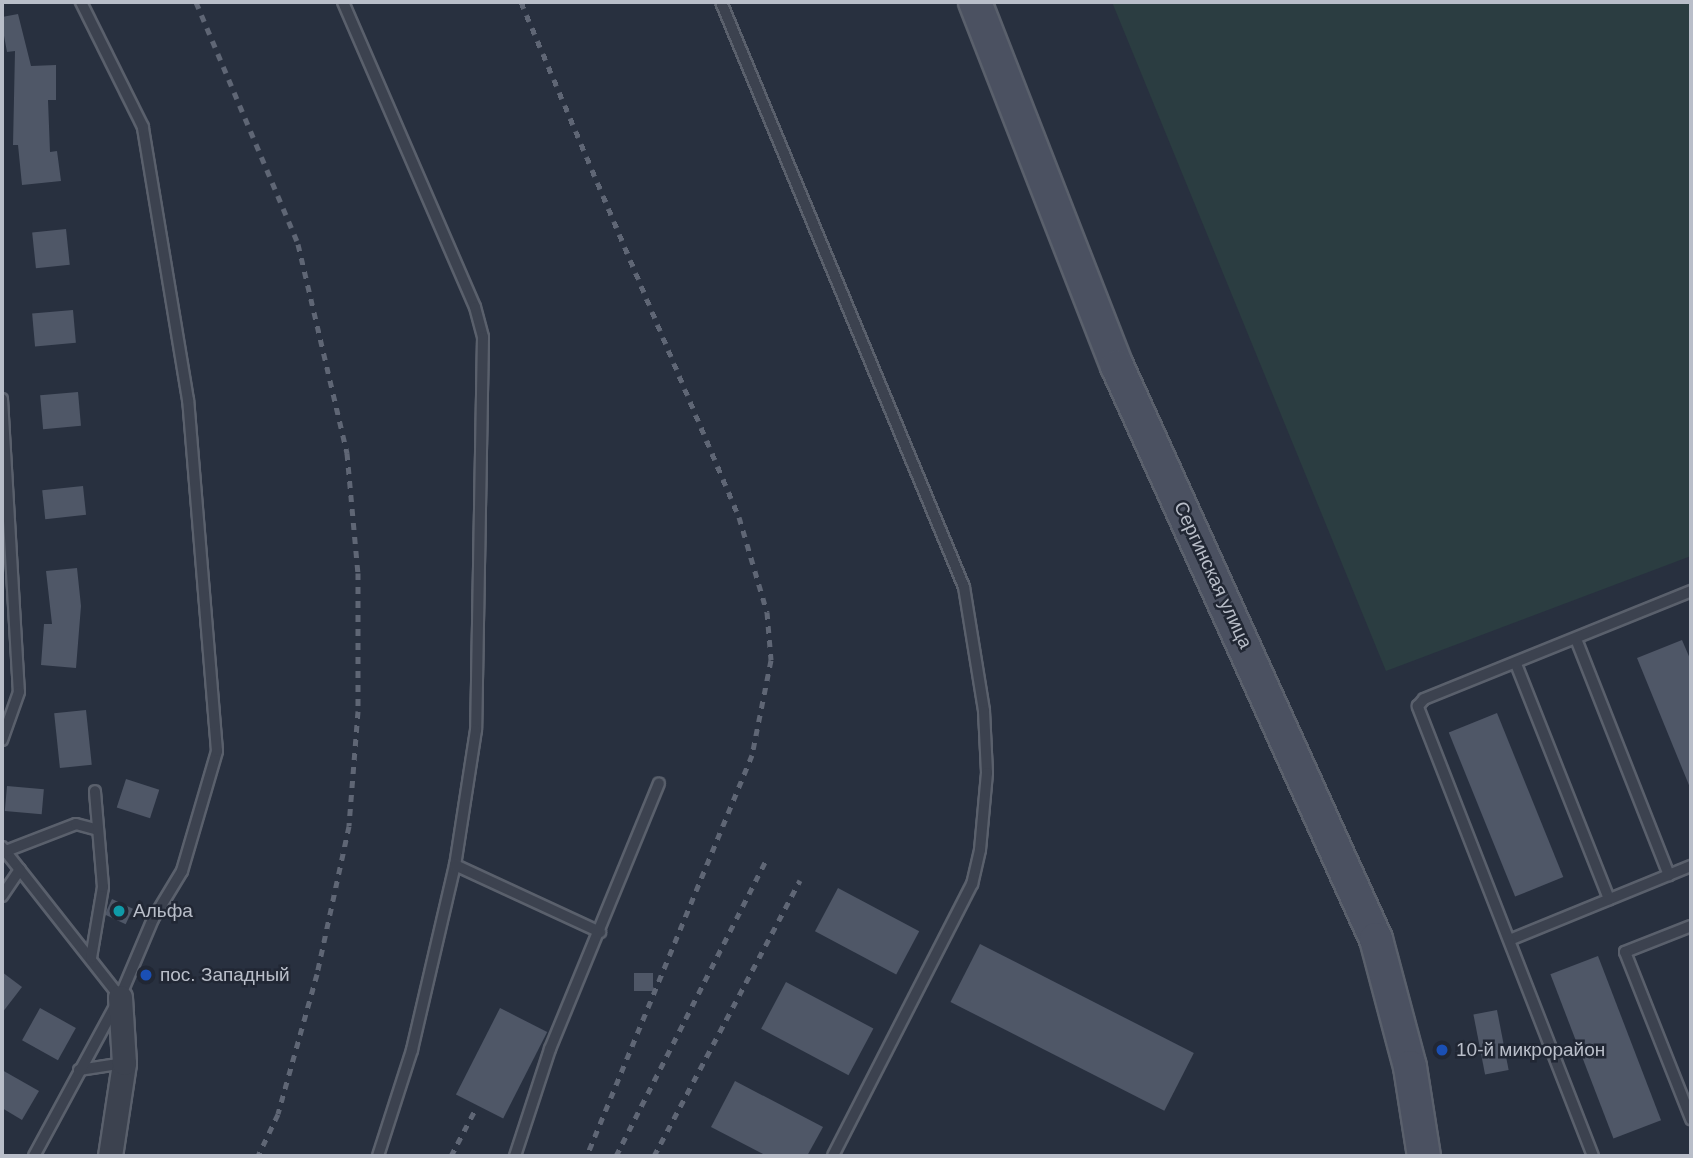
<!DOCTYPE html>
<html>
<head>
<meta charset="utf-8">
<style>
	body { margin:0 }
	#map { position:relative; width:1693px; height:1158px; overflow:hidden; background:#28303f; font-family:Helvetica,sans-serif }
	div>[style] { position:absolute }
	.green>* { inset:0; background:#2b3d41 }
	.building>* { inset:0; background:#4f5767; transform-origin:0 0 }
	.roads { filter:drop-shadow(2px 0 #5a606c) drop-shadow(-2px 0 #5a606c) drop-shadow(0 2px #5a606c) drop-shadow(0 -2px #5a606c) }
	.service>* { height:10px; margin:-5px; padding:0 5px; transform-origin:5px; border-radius:5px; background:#3c424f }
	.minor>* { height:23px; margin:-11.5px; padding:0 11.5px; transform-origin:11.5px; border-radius:11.5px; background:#3c424f }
	.secondary>* { height:32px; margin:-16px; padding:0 16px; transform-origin:16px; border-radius:16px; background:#4b5161 }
	.rail>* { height:5px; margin-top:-2.5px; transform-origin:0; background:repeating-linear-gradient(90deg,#5f6675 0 7px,transparent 0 14px) }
	.dots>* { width:19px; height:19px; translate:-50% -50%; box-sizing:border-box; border:4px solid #212734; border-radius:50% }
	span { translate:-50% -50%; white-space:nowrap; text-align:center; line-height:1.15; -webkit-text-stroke:5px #212734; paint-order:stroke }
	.street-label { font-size:19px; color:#b9bec9 }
	.poi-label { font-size:19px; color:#b9bec9 }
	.left { translate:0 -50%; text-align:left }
	.frame { position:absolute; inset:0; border:4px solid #b9bec9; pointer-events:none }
</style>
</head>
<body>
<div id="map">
	<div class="green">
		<div style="clip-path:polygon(1112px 2px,1691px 2px,1691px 556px,1386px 671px)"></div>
	</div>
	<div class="building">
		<div style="clip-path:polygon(18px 14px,31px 66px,56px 65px,56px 100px,48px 100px,50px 152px,57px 151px,61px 181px,22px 185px,18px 145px,13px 145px,15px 51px,7px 52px,2px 25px,2px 17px)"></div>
		<div style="left:66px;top:229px;width:36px;height:34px;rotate:84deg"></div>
		<div style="left:73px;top:310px;width:33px;height:41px;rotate:85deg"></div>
		<div style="left:78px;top:392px;width:34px;height:38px;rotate:85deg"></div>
		<div style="left:83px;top:486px;width:29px;height:41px;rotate:84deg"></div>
		<div style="clip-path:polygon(77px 568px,81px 606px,76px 668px,41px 665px,44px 624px,52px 624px,46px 571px)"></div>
		<div style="clip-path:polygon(1682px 640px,1691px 661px,1691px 790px,1637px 658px)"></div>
		<div style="left:86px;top:710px;width:55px;height:32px;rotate:84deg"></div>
		<div style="left:1497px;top:713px;width:177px;height:52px;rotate:68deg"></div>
		<div style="left:126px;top:779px;width:35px;height:30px;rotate:18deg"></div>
		<div style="left:7px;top:786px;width:37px;height:25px;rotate:5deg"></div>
		<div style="left:838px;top:888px;width:92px;height:49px;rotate:28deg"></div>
		<div style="left:112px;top:899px;width:23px;height:17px;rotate:25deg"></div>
		<div style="left:980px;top:944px;width:240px;height:65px;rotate:27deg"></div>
		<div style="left:1598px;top:956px;width:176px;height:51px;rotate:69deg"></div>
		<div style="clip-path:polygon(2px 972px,22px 987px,2px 1013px)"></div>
		<div style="left:634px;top:973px;width:19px;height:18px"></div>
		<div style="left:786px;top:982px;width:99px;height:53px;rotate:28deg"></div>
		<div style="left:40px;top:1008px;width:41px;height:37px;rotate:29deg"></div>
		<div style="left:500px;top:1008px;width:53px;height:97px;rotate:27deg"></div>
		<div style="left:1497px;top:1010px;width:61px;height:24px;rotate:79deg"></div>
		<div style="clip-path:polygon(2px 1070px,39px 1091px,22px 1120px,2px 1108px)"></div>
		<div style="clip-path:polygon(735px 1081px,823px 1127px,807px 1156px,767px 1156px,711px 1127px)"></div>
	</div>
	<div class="roads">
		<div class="service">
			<div style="left:343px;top:2px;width:332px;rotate:66.6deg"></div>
			<div style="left:475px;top:307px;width:31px;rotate:75deg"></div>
			<div style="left:483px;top:337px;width:393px;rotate:91deg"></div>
			<div style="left:476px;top:730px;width:137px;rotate:98.8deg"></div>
			<div style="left:455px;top:865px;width:190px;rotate:103.1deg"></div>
			<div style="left:412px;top:1050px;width:111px;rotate:107.8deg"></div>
			<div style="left:721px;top:2px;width:633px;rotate:67.44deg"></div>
			<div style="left:964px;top:587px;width:126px;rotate:80.8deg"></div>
			<div style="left:984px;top:711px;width:62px;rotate:87.2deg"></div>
			<div style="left:987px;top:773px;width:77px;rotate:95.2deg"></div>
			<div style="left:980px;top:850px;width:35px;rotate:103deg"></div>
			<div style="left:972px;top:884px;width:305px;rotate:117.1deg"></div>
			<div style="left:2px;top:399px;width:293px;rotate:86.7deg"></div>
			<div style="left:19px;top:692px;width:51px;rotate:109.5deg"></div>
			<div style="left:1576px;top:639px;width:254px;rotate:68.5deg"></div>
			<div style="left:1516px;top:664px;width:253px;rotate:68.4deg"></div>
			<div style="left:2px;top:847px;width:191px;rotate:51.8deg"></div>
			<div style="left:6px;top:851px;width:75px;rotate:-21.1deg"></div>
			<div style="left:76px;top:824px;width:20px;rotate:15deg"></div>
			<div style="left:455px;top:865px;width:160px;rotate:24.8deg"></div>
			<div style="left:2px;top:896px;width:32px;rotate:-56deg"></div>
			<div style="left:1691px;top:926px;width:71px;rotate:158.5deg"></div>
			<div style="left:1625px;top:952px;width:180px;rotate:68.4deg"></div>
			<div style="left:1512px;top:939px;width:193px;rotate:-22.2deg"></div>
			<div style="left:91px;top:958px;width:72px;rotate:-80.4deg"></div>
			<div style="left:103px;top:887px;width:96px;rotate:-94.8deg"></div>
			<div style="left:79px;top:1070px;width:46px;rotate:-8.8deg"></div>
			<div style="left:34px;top:1156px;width:181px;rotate:-61.6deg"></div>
			<div style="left:120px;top:997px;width:85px;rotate:-67.1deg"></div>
			<div style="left:153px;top:919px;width:56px;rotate:-58.9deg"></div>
			<div style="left:182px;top:871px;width:125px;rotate:-73.7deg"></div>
			<div style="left:217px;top:751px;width:352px;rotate:-94.7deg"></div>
			<div style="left:188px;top:400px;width:277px;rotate:-99.4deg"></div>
			<div style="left:143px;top:127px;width:140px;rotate:-116.4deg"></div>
			<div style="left:515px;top:1156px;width:113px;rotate:-71.9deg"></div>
			<div style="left:550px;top:1049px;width:287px;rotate:-67.7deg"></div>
			<div style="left:1593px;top:1156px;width:483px;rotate:-111.3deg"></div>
			<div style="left:1418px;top:706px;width:9px;rotate:-49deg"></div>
			<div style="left:1424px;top:699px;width:288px;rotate:-22deg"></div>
		</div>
		<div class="minor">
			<div style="left:110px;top:1156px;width:94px;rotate:-81.4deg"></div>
			<div style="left:124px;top:1063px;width:66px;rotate:-93.5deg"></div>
		</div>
		<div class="secondary">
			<div style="left:975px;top:2px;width:391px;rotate:68.7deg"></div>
			<div style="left:1117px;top:366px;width:629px;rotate:65.68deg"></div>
			<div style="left:1376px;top:939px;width:132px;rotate:75.1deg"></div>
			<div style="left:1410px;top:1067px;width:90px;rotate:81.1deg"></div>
		</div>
	</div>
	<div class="rail">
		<div style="left:196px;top:2px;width:263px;rotate:67.1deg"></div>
		<div style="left:298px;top:244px;width:215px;rotate:76.8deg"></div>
		<div style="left:347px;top:453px;width:121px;rotate:84.8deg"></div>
		<div style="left:358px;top:573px;width:138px;rotate:90deg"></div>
		<div style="left:358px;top:711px;width:115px;rotate:94.5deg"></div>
		<div style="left:349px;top:826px;width:151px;rotate:102.2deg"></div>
		<div style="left:317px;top:974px;width:145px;rotate:105.6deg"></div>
		<div style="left:278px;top:1114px;width:47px;rotate:115.5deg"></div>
		<div style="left:521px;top:2px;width:559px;rotate:67.06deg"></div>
		<div style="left:739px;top:517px;width:99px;rotate:73.6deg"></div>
		<div style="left:767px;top:612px;width:48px;rotate:85.2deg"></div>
		<div style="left:771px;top:660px;width:97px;rotate:101.3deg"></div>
		<div style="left:752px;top:755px;width:434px;rotate:112.4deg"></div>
		<div style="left:451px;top:1156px;width:52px;rotate:-62.4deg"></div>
		<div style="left:616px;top:1156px;width:330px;rotate:-63.1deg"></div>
		<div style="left:654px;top:1156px;width:312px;rotate:-62.1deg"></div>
	</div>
	<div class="dots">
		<div style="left:119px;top:911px;background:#0f9aa8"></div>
		<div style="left:146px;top:975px;background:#1a4fb4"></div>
		<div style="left:1442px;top:1050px;background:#1a4fb4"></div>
	</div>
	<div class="street-label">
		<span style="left:1213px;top:575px;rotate:65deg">Сергинская улица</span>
	</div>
	<div class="poi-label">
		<span class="left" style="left:133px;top:911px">Альфа</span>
		<span class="left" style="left:160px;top:975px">пос. Западный</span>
		<span class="left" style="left:1456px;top:1050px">10-й микрорайон</span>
	</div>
	<div class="frame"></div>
</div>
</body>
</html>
